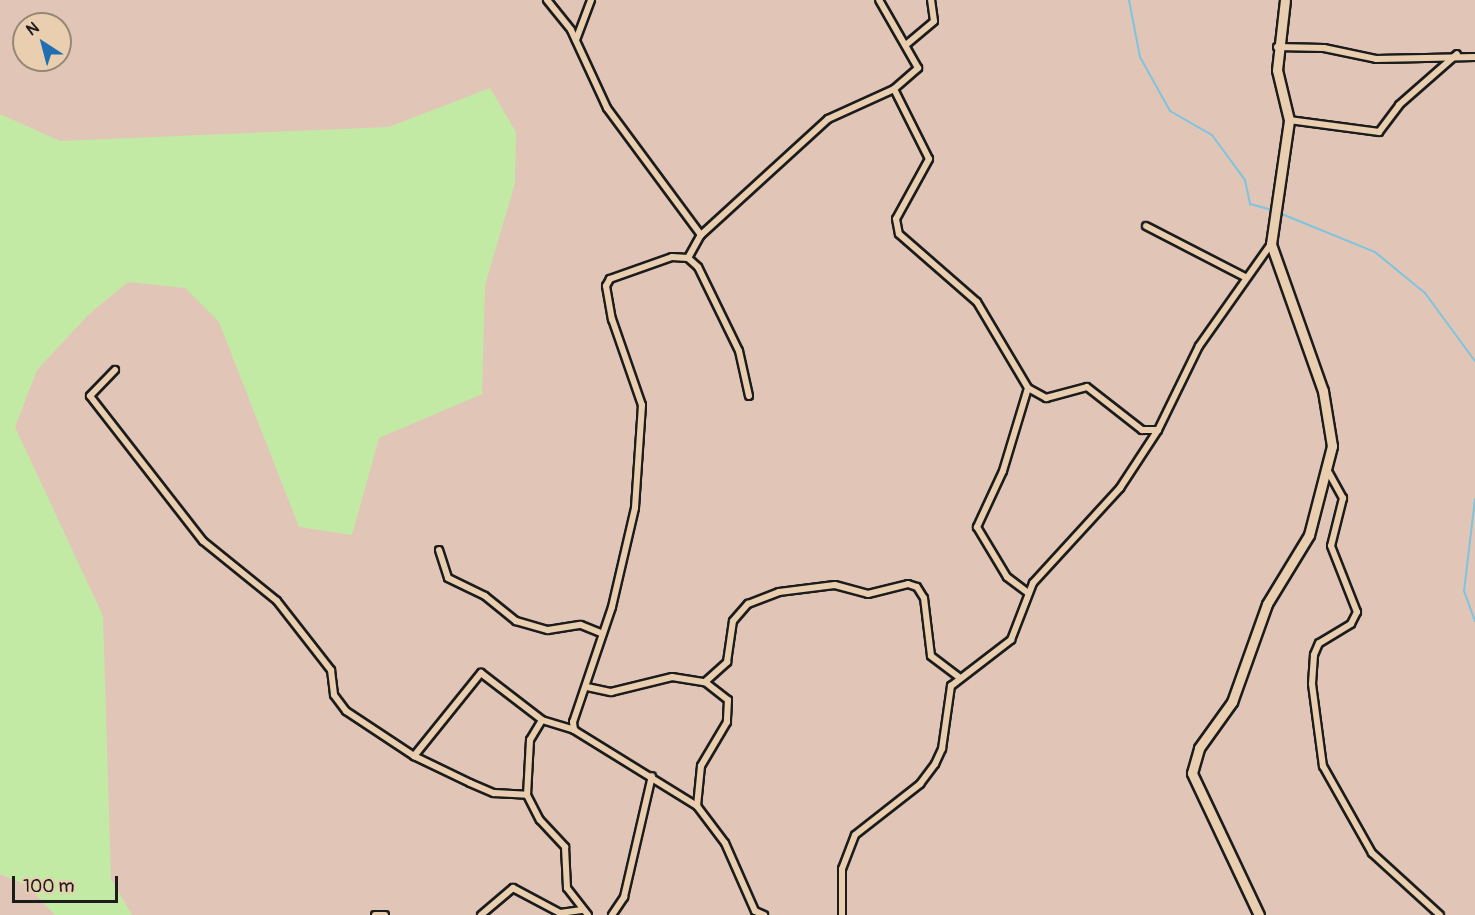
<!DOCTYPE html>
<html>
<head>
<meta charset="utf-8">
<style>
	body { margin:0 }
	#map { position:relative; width:1475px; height:915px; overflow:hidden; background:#e1c6b7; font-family:Pangolin,sans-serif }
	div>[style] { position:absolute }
	.green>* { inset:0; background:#c3eaa5 }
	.stream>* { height:2px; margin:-1px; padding:0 1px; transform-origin:1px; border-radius:1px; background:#7ec4df }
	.roads { filter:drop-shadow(2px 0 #1c1c1c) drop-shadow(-2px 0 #1c1c1c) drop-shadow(0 2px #1c1c1c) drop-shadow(0 -2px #1c1c1c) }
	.street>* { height:6px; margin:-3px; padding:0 3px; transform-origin:3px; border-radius:3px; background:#e9ceb0 }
	.secondary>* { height:9px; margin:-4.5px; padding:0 4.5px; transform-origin:4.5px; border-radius:4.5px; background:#e9ceb0 }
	span { translate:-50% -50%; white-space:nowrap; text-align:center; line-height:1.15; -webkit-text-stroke:4.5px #e9ceb0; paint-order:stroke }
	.north { position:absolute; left:12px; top:12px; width:60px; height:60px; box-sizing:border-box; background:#e9ceb0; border:2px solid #978775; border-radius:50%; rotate:324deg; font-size:16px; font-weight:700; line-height:24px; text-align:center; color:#1c1c1c }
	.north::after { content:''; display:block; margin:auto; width:21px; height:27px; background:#1f6fb2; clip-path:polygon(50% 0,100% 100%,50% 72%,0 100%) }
	.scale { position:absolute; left:12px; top:876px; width:106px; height:27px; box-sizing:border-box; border:3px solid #1c1c1c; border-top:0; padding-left:8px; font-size:18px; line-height:21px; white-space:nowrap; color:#1c1c1c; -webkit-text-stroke:4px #e9ceb0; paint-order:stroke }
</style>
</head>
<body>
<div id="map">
	<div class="green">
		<div style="clip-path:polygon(490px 88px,516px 132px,515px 183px,485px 285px,482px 394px,379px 438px,352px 535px,299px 527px,219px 322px,185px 288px,128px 282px,90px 313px,37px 370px,15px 427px,103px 616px,111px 879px,132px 915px,55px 915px,28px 886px,0 874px,0 114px,60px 141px,389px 127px)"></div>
	</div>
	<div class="stream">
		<div style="left:1129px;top:0;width:58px;rotate:79.1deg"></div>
		<div style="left:1140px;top:57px;width:62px;rotate:60.9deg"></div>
		<div style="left:1170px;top:111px;width:48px;rotate:29.7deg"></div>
		<div style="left:1212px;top:135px;width:56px;rotate:53.7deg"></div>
		<div style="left:1245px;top:180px;width:25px;rotate:78deg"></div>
		<div style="left:1250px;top:204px;width:23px;rotate:15deg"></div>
		<div style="left:1277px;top:212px;width:106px;rotate:22.2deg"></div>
		<div style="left:1375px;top:252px;width:65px;rotate:39.4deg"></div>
		<div style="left:1425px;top:293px;width:84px;rotate:53.7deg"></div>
		<div style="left:1475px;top:499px;width:93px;rotate:96.8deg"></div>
		<div style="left:1464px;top:591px;width:32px;rotate:70deg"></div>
	</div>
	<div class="roads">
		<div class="street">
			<div style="left:547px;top:0;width:38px;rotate:51deg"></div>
			<div style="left:571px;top:30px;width:86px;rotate:65.2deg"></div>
			<div style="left:607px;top:108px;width:158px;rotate:53.5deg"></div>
			<div style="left:576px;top:40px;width:43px;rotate:-69.4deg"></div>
			<div style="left:907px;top:44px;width:35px;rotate:-40deg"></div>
			<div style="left:934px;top:21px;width:21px;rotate:-98deg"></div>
			<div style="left:1277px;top:47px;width:47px;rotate:1.2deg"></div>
			<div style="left:1324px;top:48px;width:53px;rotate:11.9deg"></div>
			<div style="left:1376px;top:59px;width:99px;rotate:-1.2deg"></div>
			<div style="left:894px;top:89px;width:78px;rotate:63.4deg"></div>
			<div style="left:929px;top:159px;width:68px;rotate:118.8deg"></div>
			<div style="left:896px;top:219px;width:15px;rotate:79deg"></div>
			<div style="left:899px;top:234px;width:103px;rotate:41.1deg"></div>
			<div style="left:977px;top:302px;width:100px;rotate:59.3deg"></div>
			<div style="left:1028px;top:388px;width:21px;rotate:29deg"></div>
			<div style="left:1046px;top:398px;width:42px;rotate:-15deg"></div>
			<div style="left:1087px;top:387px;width:70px;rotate:38deg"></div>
			<div style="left:1142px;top:430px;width:16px"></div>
			<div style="left:1289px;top:120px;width:91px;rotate:7.6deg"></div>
			<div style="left:1379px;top:132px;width:34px;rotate:-53deg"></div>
			<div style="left:1399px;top:105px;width:77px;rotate:-41.3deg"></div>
			<div style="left:1146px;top:226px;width:111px;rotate:27.3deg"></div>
			<div style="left:688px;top:258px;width:26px;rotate:-61deg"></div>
			<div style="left:701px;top:235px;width:172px;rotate:-42.4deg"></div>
			<div style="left:828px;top:119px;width:72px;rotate:-24.4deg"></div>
			<div style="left:894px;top:89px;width:32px;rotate:-41deg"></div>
			<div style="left:918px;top:68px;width:78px;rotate:-119.8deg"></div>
			<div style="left:115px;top:370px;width:36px;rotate:134deg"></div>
			<div style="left:90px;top:396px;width:184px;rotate:52.1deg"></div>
			<div style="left:203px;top:541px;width:95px;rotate:39deg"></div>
			<div style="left:277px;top:601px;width:88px;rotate:52deg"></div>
			<div style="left:331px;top:670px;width:25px;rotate:83deg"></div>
			<div style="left:334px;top:695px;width:20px;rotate:53deg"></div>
			<div style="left:346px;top:711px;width:82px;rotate:33.5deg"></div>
			<div style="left:414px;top:756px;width:62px;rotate:25.7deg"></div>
			<div style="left:470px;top:783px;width:26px;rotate:23deg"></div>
			<div style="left:494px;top:793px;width:33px;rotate:3deg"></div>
			<div style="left:1028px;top:388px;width:87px;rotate:106.8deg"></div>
			<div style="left:1003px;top:471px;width:62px;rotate:114.9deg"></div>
			<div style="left:977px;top:527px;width:58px;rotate:59deg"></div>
			<div style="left:1007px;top:577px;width:26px;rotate:37deg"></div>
			<div style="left:749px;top:396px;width:46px;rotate:-102.5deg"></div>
			<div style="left:739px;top:351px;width:93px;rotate:-116deg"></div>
			<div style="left:698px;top:267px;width:13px;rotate:-138deg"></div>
			<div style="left:688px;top:258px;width:16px;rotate:-176deg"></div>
			<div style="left:672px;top:257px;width:66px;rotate:160.5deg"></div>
			<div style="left:610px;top:279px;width:8px;rotate:120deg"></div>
			<div style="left:606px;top:286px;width:34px;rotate:80deg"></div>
			<div style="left:612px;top:319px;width:91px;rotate:70.8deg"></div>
			<div style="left:642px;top:405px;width:103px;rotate:93.9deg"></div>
			<div style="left:635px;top:508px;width:102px;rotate:103.1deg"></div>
			<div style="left:612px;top:607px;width:121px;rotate:108.7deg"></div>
			<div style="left:573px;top:722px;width:8px;rotate:83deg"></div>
			<div style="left:574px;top:730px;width:145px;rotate:31.7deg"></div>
			<div style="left:697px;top:806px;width:46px;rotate:52.9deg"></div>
			<div style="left:725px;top:843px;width:74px;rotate:66.2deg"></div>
			<div style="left:755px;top:911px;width:10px;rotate:24deg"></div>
			<div style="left:1329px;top:473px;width:29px;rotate:61deg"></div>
			<div style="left:1343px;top:498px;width:49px;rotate:104deg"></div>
			<div style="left:1331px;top:546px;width:71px;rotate:68.5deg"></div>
			<div style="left:1357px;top:612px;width:13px;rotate:117deg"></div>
			<div style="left:1351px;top:624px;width:37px;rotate:149deg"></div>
			<div style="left:1319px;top:643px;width:13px;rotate:113deg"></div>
			<div style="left:1314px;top:655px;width:29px;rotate:94deg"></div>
			<div style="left:1312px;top:684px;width:83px;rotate:82.4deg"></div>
			<div style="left:1323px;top:766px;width:100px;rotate:60.6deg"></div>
			<div style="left:1372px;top:853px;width:92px;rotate:42.4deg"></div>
			<div style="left:439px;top:550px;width:29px;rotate:72deg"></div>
			<div style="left:448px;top:578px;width:41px;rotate:25.9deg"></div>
			<div style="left:485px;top:596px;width:40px;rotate:39deg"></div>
			<div style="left:516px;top:621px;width:33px;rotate:16deg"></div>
			<div style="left:548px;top:630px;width:33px;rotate:-9deg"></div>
			<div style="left:581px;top:625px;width:22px;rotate:22deg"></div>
			<div style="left:705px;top:682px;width:30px;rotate:-42deg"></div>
			<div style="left:727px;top:662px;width:41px;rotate:-81.7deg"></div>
			<div style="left:733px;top:621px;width:23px;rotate:-49deg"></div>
			<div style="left:748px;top:604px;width:33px;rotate:-21deg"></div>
			<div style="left:779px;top:592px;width:56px;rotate:-7.1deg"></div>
			<div style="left:835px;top:585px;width:34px;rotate:15deg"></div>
			<div style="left:868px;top:594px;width:41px;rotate:-14deg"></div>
			<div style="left:908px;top:584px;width:9px;rotate:18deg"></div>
			<div style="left:917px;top:587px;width:13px;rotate:58deg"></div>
			<div style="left:924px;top:598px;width:58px;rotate:83.1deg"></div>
			<div style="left:931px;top:656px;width:35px;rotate:37deg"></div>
			<div style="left:587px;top:687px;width:25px;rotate:12deg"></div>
			<div style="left:611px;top:692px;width:63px;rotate:-13.8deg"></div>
			<div style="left:672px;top:677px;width:33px;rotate:9deg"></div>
			<div style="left:705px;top:682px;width:29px;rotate:38deg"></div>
			<div style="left:728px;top:700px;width:22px;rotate:93deg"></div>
			<div style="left:727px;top:722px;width:51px;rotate:120.6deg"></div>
			<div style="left:701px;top:766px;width:40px;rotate:95.7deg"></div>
			<div style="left:542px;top:720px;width:23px;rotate:121deg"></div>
			<div style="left:530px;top:740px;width:55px;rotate:93.1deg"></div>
			<div style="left:527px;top:795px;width:28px;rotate:63deg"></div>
			<div style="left:540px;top:820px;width:37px;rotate:47deg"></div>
			<div style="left:565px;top:847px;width:41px;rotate:87.2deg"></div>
			<div style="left:567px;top:888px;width:34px;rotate:52deg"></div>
			<div style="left:414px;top:756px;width:107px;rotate:-51.1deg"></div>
			<div style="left:481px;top:673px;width:77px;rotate:37.6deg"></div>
			<div style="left:542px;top:720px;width:34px;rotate:17deg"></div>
			<div style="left:375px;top:915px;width:10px"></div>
			<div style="left:481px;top:915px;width:42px;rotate:-40.2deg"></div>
			<div style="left:513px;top:888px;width:53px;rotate:28deg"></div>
			<div style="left:560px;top:913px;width:22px;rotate:-8deg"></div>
			<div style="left:612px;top:915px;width:22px;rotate:-56deg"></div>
			<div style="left:624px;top:897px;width:124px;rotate:-77deg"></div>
			<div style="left:842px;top:915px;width:46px;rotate:-90deg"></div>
			<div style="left:842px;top:869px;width:36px;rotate:-69deg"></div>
			<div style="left:855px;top:835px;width:83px;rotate:-38.1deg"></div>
			<div style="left:920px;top:784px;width:25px;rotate:-53deg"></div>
			<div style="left:935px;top:764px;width:17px;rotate:-65deg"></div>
			<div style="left:942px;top:749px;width:64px;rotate:-81.9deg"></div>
			<div style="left:951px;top:686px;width:76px;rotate:-37.5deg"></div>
			<div style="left:1011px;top:640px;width:61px;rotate:-68.9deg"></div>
			<div style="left:1033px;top:583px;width:129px;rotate:-47.5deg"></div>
			<div style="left:1120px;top:488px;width:69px;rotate:-56.8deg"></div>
			<div style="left:1158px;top:430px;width:93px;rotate:-64deg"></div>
			<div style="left:1199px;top:346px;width:125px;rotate:-54.8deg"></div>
		</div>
		<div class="secondary">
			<div style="left:1259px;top:915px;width:157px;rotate:-115.3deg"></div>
			<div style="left:1192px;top:773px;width:26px;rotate:-74deg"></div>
			<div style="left:1199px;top:748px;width:57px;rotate:-54.3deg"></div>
			<div style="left:1232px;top:702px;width:104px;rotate:-70.3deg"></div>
			<div style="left:1267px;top:604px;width:81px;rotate:-58.7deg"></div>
			<div style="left:1309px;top:535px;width:92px;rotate:-75.5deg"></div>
			<div style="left:1332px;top:446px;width:56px;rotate:-99.3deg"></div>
			<div style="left:1323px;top:391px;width:156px;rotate:-109.5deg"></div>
			<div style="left:1271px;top:244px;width:125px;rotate:-81.7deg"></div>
			<div style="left:1289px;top:120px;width:51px;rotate:-103.5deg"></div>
			<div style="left:1277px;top:70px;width:70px;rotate:-83.5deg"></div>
		</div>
	</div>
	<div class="north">N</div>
	<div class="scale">100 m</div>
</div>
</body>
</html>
